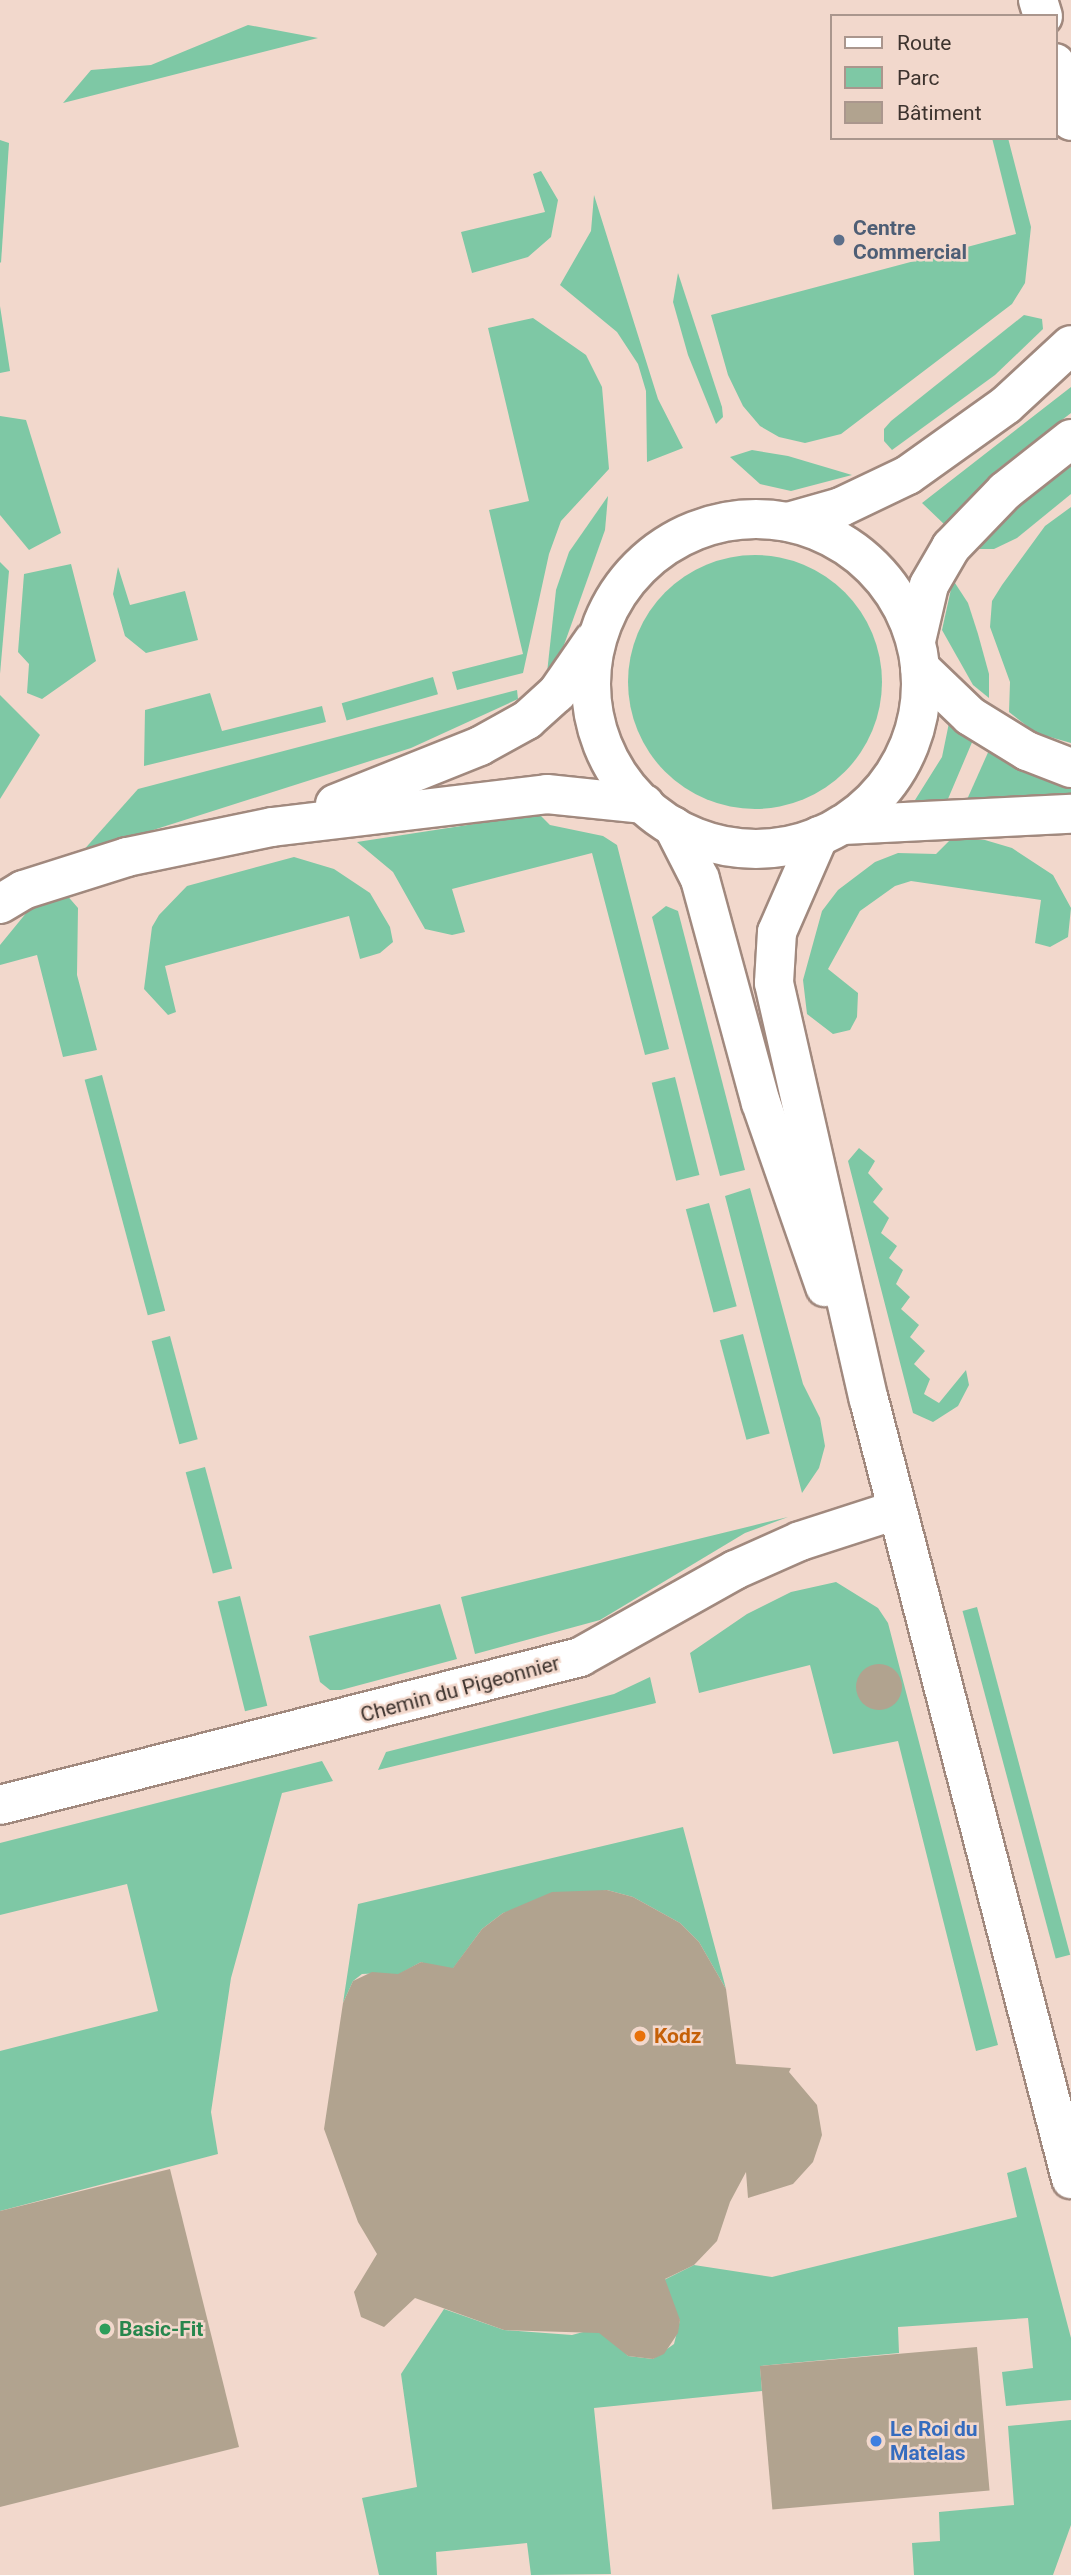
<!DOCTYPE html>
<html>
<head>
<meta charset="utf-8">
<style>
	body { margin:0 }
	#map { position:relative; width:1071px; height:2575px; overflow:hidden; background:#f2d8cc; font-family:Roboto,sans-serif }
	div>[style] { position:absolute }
	.green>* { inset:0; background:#7ec8a5; transform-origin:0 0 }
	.round { border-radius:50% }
	.building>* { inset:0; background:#b1a38f; transform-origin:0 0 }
	.roads { filter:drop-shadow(2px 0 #a1897e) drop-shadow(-2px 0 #a1897e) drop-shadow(0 2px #a1897e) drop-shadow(0 -2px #a1897e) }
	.minor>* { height:38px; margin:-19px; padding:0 19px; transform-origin:19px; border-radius:19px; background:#fff }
	.minor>.ring { margin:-19px; padding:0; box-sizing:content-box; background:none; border:38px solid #fff; border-radius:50% }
	.highway>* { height:38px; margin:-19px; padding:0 19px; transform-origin:19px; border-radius:19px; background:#fff }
	.dots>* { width:19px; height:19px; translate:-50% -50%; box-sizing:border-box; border:4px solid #f2d8cc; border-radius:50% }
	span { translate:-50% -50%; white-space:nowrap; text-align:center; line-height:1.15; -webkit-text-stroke:5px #f2d8cc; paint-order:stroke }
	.service-label { font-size:21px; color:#4e5e75; font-weight:700 }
	.left { translate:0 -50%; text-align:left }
	.street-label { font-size:21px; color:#3d332e }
	.food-label { font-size:21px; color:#c56008; font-weight:700 }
	.leisure-label { font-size:21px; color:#27864d; font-weight:700 }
	.shop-label { font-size:21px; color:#366cbe; font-weight:700 }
	.legend { position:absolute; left:830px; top:14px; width:228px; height:126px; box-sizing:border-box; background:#f2d8cc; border:2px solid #aa968d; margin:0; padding:9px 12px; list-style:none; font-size:21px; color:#3d332e }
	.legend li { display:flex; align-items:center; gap:14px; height:35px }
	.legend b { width:35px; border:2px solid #aa968d }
</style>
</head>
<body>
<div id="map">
	<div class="green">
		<div style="clip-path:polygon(248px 25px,318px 38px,63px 103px,91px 70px,151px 65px)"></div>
		<div style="clip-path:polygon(992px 138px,1008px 138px,1031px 227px,1025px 283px,1012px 304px,841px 434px,805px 443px,779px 437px,760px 426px,743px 406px,728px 375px,711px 315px,1016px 234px)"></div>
		<div style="clip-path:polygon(0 140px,9px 143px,1px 263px,0 262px)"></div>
		<div style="clip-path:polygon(541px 171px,558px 200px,551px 237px,528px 257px,472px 273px,461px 232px,545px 212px,533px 174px)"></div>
		<div style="clip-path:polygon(594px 195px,658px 399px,683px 448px,647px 462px,646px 391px,638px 364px,617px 332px,560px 285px,591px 231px)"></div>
		<div style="clip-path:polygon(678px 273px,722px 407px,723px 417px,716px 424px,688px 355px,673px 302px)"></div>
		<div style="clip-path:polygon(0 306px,10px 371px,0 373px)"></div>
		<div style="clip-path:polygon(1024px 315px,1042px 319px,1043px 329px,995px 375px,892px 450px,884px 441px,884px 429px,891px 421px)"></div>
		<div style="clip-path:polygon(533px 318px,586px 355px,602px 387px,609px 469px,561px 521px,549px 554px,523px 673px,457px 690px,452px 672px,523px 654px,489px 510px,529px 501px,488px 328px)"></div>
		<div style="clip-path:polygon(1071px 387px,1071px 413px,998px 469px,945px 525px,922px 503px)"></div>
		<div style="clip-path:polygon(0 416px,26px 420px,61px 533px,29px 550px,0 515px)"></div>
		<div style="clip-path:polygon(752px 450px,788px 456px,852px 475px,791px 491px,760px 484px,730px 457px)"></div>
		<div style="clip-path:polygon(1071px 466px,1071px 494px,1017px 538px,994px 549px,979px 549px,1001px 520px)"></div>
		<div style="clip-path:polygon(608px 496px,605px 530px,564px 645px,547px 673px,556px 590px,569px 552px)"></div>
		<div style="clip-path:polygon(1071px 507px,1071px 743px,1036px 733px,1009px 712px,1010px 682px,990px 627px,992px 601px,1002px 585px,1045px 526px)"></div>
		<div class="round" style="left:628px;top:555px;width:254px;height:254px"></div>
		<div style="clip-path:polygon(0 562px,9px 571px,0 674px)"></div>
		<div style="clip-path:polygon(71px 564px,96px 661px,42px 699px,27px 693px,29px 664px,18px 652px,24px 574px)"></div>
		<div style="clip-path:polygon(118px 567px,130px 605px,185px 591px,198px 640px,146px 653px,125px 636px,113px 594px)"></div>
		<div style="clip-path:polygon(953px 580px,968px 603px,978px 634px,989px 674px,989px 698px,973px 685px,942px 630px)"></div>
		<div style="left:433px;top:677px;width:18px;height:95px;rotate:74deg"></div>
		<div style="clip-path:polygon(517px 690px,518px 699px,411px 748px,81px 853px,138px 789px)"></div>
		<div style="clip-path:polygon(210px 693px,222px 731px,322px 706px,326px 722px,144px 766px,145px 710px)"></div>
		<div style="clip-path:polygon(0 695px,40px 735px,0 799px)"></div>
		<div style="clip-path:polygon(950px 718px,973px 740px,945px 806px,910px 808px,942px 757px)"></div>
		<div style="clip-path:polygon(990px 748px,1071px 786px,1071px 800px,965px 804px)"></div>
		<div style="clip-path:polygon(539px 814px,550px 825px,603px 836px,617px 845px,669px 1049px,645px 1055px,592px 853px,452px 889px,465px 932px,452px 935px,425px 929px,393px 872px,357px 842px)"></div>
		<div style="clip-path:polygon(951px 839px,985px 840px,1012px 848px,1053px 875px,1071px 908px,1068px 937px,1050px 947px,1035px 943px,1041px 900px,911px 881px,895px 886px,860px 911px,828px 969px,858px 993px,857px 1017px,850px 1030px,833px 1034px,807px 1014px,803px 980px,822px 911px,838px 890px,875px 862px,898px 853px,936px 854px)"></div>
		<div style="clip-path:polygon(294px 857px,334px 869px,370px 893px,390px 927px,393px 942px,380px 953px,360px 959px,349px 916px,165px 966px,176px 1012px,168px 1015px,144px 989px,152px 927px,159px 915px,187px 886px)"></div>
		<div style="clip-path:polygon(65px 893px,78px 908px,77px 975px,97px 1050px,63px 1057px,37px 955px,0 965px,0 945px,27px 912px,52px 894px)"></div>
		<div style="clip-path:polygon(666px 906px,678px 911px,745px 1170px,720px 1176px,652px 917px)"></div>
		<div style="left:102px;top:1075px;width:244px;height:18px;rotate:75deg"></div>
		<div style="left:675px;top:1077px;width:101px;height:24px;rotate:76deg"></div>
		<div style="clip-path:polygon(859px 1148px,875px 1161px,868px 1173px,883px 1189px,873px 1202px,889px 1218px,881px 1233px,897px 1246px,889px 1258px,903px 1270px,896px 1284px,910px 1297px,901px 1309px,919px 1325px,910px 1337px,925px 1351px,914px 1364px,930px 1379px,924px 1394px,939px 1403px,966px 1370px,969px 1385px,958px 1406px,933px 1422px,913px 1413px,848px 1161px)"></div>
		<div style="clip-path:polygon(750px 1188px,803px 1384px,820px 1418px,825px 1446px,819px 1468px,802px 1493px,725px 1196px)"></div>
		<div style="left:709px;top:1203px;width:107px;height:24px;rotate:75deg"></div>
		<div style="left:743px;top:1334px;width:103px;height:24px;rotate:75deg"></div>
		<div style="left:170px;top:1336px;width:107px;height:19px;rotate:75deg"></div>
		<div style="left:205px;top:1467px;width:105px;height:20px;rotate:75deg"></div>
		<div style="clip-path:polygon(788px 1517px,745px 1533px,600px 1620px,475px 1654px,461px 1597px)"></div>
		<div style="clip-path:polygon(836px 1582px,878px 1608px,888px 1623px,998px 2045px,976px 2051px,898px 1741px,833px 1754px,810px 1665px,699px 1693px,690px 1653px,747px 1614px,791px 1592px)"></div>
		<div style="left:240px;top:1596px;width:113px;height:23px;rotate:76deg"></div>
		<div style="clip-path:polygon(440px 1604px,457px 1659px,341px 1690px,330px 1690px,320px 1682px,309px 1636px)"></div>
		<div style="left:977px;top:1607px;width:360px;height:15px;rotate:75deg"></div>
		<div style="clip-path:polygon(650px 1677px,656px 1703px,378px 1770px,386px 1752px,614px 1694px)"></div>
		<div style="clip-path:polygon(322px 1761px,333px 1781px,282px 1793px,231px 1978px,211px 2112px,218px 2154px,0 2211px,0 2051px,158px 2011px,127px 1884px,0 1915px,0 1843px)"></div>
		<div style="clip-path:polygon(683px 1827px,726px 1989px,699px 1942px,680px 1923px,633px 1897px,607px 1890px,503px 1913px,482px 1929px,449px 1974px,421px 1962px,394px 1977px,383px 1973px,362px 1974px,353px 1981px,343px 2003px,358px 1904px)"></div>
		<div style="clip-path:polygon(1026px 2167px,1071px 2338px,1071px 2400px,1006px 2406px,1002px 2372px,1033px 2368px,1028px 2318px,898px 2327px,899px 2353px,760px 2366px,762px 2391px,594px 2408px,611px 2574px,531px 2575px,527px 2543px,436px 2552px,437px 2575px,379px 2575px,362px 2498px,417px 2487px,401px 2374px,444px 2309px,504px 2330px,572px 2335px,609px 2325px,611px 2338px,628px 2356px,653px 2359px,674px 2344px,680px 2320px,644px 2290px,694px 2265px,772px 2277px,1017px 2217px,1007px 2173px)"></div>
		<div style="clip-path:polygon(1071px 2420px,1071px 2525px,1053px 2575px,914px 2575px,912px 2543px,940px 2541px,939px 2512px,1014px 2505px,1008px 2426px)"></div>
	</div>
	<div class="building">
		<div class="round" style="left:856px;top:1664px;width:46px;height:46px"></div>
		<div style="clip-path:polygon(607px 1890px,633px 1897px,680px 1923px,699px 1942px,726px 1989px,736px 2064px,791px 2068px,789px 2072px,817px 2105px,822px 2135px,813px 2162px,793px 2184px,748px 2198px,746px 2172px,730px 2202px,717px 2241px,694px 2265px,665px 2279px,680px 2320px,678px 2333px,664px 2354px,653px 2359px,628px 2356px,599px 2333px,504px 2330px,415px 2298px,384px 2327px,361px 2317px,354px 2292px,377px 2254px,358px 2222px,324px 2129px,343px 2003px,353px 1981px,372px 1972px,398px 1974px,421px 1962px,453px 1968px,482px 1929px,503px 1913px,552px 1892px)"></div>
		<div style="clip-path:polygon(170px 2169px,239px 2447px,0 2507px,0 2211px)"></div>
		<div style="left:977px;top:2347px;width:144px;height:218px;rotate:85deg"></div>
	</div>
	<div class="roads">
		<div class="minor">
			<div style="left:1038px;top:0;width:17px;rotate:73deg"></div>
			<div style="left:1055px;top:63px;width:60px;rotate:74.6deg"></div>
			<div class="ring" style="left:591px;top:519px;width:292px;height:292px"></div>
			<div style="left:788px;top:522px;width:55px;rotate:-15.8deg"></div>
			<div style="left:841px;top:507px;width:74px;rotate:-25.5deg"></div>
			<div style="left:908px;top:475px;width:120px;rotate:-35.5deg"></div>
			<div style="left:1006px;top:405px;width:88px;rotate:-42.7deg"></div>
			<div style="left:916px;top:641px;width:57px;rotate:-76.9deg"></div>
			<div style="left:929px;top:585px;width:44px;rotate:-59.9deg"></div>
			<div style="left:951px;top:547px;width:78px;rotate:-46deg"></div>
			<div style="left:1005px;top:491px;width:84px;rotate:-38.2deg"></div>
			<div style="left:335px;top:804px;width:156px;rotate:-21.8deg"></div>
			<div style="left:480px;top:746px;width:54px;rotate:-29deg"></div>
			<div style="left:527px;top:720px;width:40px;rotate:-42deg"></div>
			<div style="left:557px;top:693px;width:63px;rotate:-55.3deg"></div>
			<div style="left:673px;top:826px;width:59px;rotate:63deg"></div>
			<div style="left:700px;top:879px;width:232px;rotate:74.8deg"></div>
			<div style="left:761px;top:1103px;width:195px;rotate:70.8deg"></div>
			<div style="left:819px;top:836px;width:105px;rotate:113.6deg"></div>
			<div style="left:777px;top:932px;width:51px;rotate:93.4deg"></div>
			<div style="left:774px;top:983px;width:428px;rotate:77.2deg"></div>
			<div style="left:869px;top:1400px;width:805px;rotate:75.46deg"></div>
			<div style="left:0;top:904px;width:27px;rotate:-31deg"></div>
			<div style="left:23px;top:890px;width:109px;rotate:-17.6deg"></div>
			<div style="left:127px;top:857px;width:148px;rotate:-11.7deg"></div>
			<div style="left:272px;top:827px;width:277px;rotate:-6.8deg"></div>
			<div style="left:547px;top:794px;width:98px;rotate:5.9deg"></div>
			<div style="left:0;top:1805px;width:599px;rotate:-14.31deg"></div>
			<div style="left:580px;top:1657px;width:178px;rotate:-29.3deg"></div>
			<div style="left:735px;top:1570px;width:71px;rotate:-24deg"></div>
			<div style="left:800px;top:1541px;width:101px;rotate:-17.9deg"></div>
		</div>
		<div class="highway">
			<div style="left:920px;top:668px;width:69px;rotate:43.8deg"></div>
			<div style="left:970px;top:716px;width:67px;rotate:31.6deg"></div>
			<div style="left:1027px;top:751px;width:47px;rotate:21.1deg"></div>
			<div style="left:842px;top:825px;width:229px;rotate:-2.8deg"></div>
		</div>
	</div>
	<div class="dots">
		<div style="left:839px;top:240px;background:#5c6f8a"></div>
		<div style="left:640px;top:2036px;background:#e8710a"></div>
		<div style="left:105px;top:2329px;background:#2e9e5b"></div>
		<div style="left:876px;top:2441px;background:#3f7fe0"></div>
	</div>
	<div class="service-label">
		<span class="left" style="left:853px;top:240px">Centre<br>Commercial</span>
	</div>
	<div class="street-label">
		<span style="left:460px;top:1689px;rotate:-15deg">Chemin du Pigeonnier</span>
	</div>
	<div class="food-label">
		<span class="left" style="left:654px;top:2036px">Kodz</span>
	</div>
	<div class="leisure-label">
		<span class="left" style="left:119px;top:2329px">Basic-Fit</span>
	</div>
	<div class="shop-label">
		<span class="left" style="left:890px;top:2441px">Le Roi du<br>Matelas</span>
	</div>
	<ul class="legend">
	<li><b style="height:9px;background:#fff"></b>Route</li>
	<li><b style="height:19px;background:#7ec8a5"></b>Parc</li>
	<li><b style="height:19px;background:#b1a38f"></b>Bâtiment</li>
	</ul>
</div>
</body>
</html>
